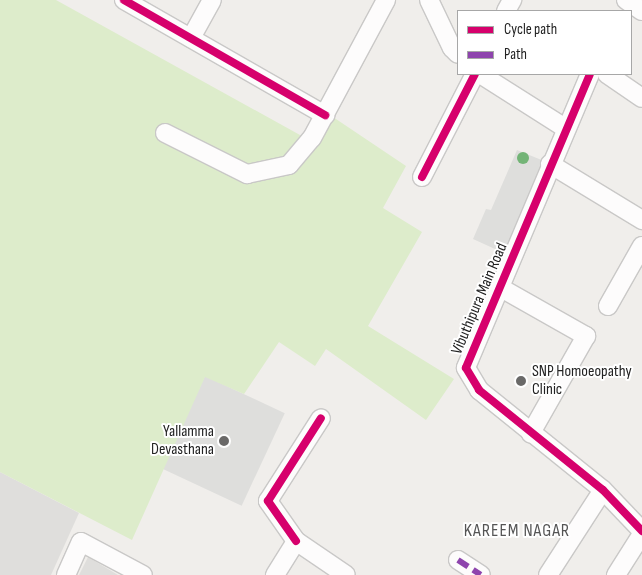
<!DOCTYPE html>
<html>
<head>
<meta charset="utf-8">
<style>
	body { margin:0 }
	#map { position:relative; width:642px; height:575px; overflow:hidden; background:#f0eeeb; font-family:"Sofia Sans Condensed",sans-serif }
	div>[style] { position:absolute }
	.residential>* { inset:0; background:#dfdedc }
	.religious>* { inset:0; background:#dededc; transform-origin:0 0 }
	.grass>* { inset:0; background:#ddeccb }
	.roads { filter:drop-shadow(1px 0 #c9c8c7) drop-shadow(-1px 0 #c9c8c7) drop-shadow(0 1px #c9c8c7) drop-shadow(0 -1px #c9c8c7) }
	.minor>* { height:18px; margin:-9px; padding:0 9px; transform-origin:9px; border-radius:9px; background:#fdfcfc }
	.quiet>* { height:6px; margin-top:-3px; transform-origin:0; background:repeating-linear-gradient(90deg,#8e44ad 0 12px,transparent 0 18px) }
	.cycleway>* { height:8px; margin:-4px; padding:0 4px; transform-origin:4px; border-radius:4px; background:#d6006c }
	.trees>* { width:12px; height:12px; margin:-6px; border-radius:50%; background:#73b476 }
	.dots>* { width:14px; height:14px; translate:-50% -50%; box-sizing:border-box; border:2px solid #fff; border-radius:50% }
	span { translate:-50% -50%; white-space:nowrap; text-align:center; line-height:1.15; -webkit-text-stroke:4px #fff; paint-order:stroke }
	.street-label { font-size:16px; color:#222 }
	.poi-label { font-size:16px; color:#222 }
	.left { translate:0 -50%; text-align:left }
	.right { translate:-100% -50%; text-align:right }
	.neighbourhood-label { font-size:18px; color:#555; letter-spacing:1px }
	.legend { position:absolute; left:457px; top:10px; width:175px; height:65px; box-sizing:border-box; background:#fff; border:1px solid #a7a7a7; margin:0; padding:6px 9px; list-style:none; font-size:15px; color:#222 }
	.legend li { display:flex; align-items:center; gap:10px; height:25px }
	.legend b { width:25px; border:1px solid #a7a7a7 }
</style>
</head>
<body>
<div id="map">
	<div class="residential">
		<div style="clip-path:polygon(0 472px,79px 513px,51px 575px,0 575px)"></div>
		<div style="clip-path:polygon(88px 557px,118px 575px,79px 575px)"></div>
	</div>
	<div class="religious">
		<div style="clip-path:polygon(517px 150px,544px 161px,506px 254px,473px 239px,486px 209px,491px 210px)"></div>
		<div style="left:205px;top:376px;width:88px;height:102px;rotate:25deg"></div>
	</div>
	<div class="grass">
		<div style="clip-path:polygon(0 0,56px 0,318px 145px,330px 115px,406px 166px,383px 208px,422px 232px,368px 326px,454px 379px,426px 420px,326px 349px,315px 366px,279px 342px,244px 394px,205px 377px,132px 540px,0 472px)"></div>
	</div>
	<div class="roads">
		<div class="minor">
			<div style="left:124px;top:0;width:232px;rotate:29.8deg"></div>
			<div style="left:429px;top:0;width:53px;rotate:64.4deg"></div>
			<div style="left:452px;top:48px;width:8px;rotate:45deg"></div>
			<div style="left:626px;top:0;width:19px;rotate:35deg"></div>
			<div style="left:506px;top:11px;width:13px;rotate:-61deg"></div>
			<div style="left:191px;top:38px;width:43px;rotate:-61.1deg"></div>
			<div style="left:480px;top:74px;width:101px;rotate:32.4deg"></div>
			<div style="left:590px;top:74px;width:319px;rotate:112.9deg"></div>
			<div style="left:466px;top:368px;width:26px;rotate:59deg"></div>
			<div style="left:479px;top:390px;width:159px;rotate:38.9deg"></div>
			<div style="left:603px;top:490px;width:57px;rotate:46.4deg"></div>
			<div style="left:607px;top:74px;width:42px;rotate:34.4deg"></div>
			<div style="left:165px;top:133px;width:92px;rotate:26.6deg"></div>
			<div style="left:247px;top:174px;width:43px;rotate:-12.1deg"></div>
			<div style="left:289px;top:165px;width:35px;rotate:-50deg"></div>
			<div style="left:312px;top:138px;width:157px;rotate:-61.8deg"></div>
			<div style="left:550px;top:164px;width:108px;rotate:31.3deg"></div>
			<div style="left:422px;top:177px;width:116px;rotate:-62.8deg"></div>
			<div style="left:501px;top:288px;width:98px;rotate:29.5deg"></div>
			<div style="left:586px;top:336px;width:112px;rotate:119.6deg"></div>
			<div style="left:608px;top:306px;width:69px;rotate:-60.5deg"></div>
			<div style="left:296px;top:541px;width:49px;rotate:-125deg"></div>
			<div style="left:268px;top:501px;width:98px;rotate:-57.4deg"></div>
			<div style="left:458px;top:560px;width:27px;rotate:33deg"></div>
			<div style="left:66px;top:575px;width:36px;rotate:-66deg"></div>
			<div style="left:81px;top:542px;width:70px;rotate:28deg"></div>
			<div style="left:275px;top:575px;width:40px;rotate:-58deg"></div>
			<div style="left:296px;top:541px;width:60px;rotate:34.2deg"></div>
			<div style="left:548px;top:575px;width:101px;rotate:-57.1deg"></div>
			<div style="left:616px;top:575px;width:49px;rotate:-57.6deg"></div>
		</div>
	</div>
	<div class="quiet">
		<div style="left:458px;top:560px;width:27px;rotate:33deg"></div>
	</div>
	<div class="cycleway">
		<div style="left:124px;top:0;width:232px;rotate:29.8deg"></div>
		<div style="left:590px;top:74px;width:319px;rotate:112.9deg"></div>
		<div style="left:466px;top:368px;width:26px;rotate:59deg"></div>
		<div style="left:479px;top:390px;width:159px;rotate:38.9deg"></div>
		<div style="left:603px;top:490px;width:57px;rotate:46.4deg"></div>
		<div style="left:422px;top:177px;width:116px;rotate:-62.8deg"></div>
		<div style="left:296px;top:541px;width:49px;rotate:-125deg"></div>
		<div style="left:268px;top:501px;width:98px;rotate:-57.4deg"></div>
	</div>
	<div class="trees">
		<div style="left:523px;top:158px"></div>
	</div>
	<div class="dots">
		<div style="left:521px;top:381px;background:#6a6968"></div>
		<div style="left:224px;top:441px;background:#6a6968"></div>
	</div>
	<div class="street-label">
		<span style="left:480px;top:299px;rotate:-67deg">Vibuthipura Main Road</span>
	</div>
	<div class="poi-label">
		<span class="left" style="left:532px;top:381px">SNP Homoeopathy<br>Clinic</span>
		<span class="right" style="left:214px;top:441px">Yallamma<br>Devasthana</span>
	</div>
	<div class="neighbourhood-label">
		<span style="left:517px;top:531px">KAREEM NAGAR</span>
	</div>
	<ul class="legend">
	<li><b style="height:6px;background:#d6006c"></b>Cycle path</li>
	<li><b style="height:6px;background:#8e44ad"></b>Path</li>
	</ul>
</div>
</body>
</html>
